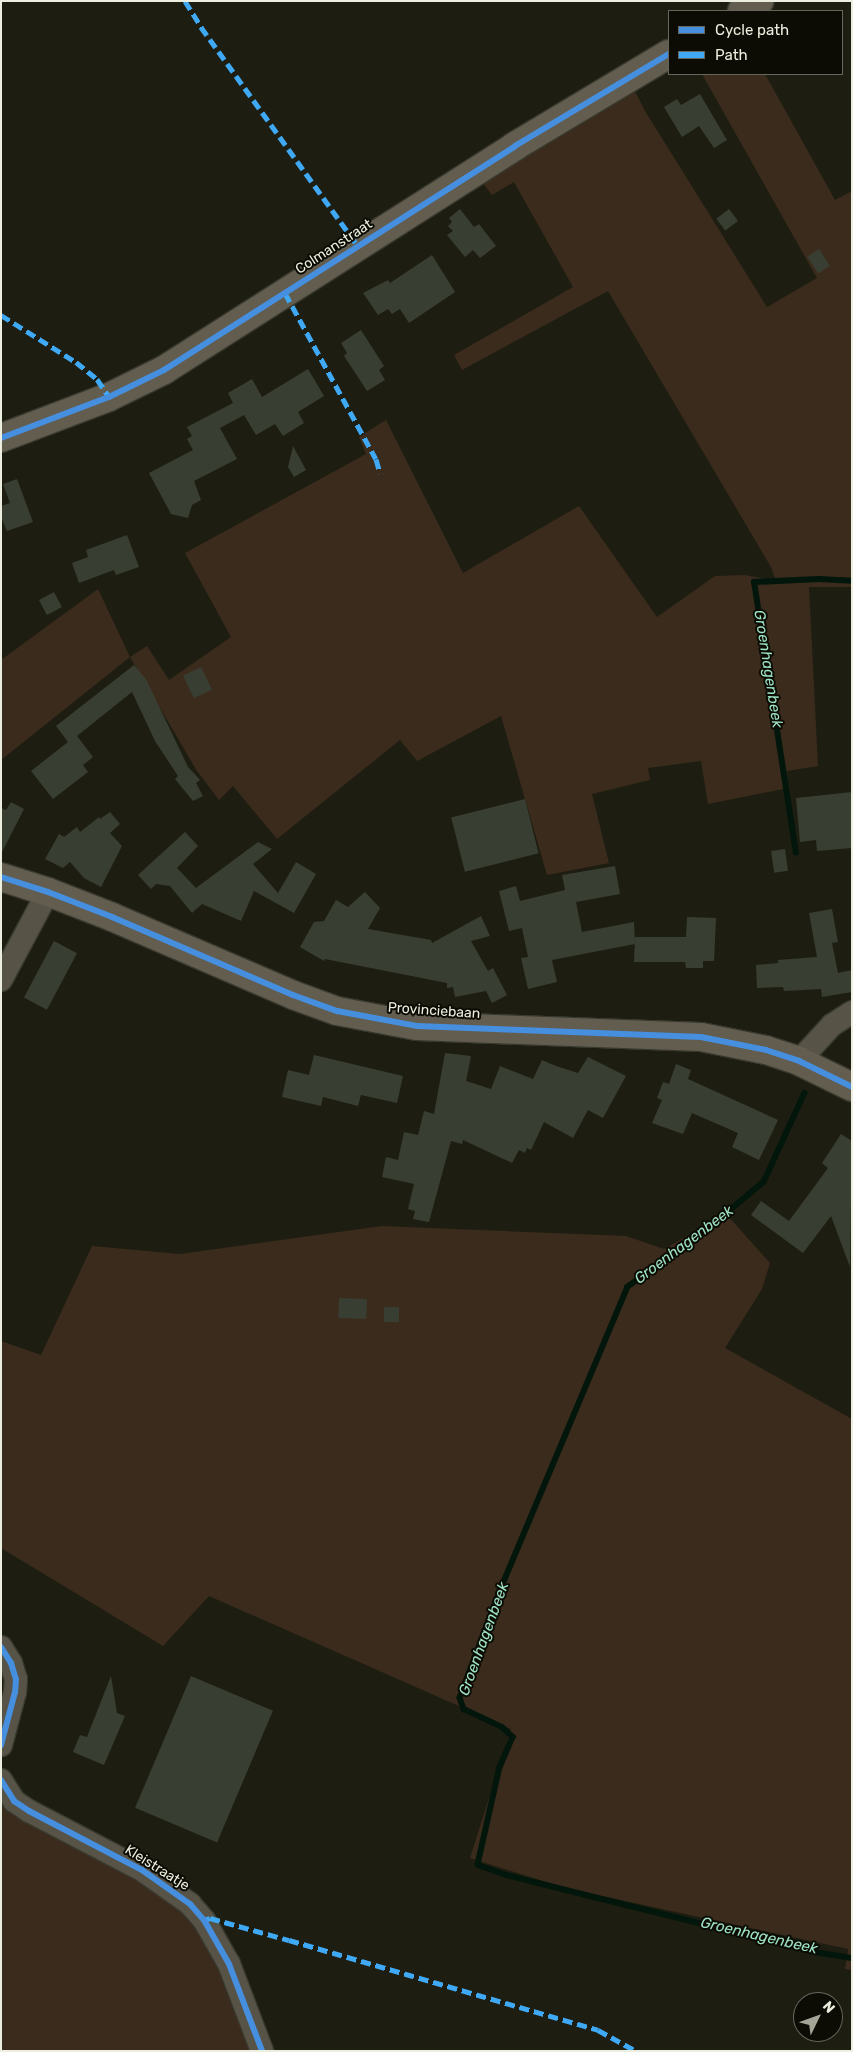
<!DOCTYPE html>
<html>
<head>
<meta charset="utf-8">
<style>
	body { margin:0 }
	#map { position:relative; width:853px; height:2052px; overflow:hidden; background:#1d1e11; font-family:Rubik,sans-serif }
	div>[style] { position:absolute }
	.green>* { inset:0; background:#3b2b1c }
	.stream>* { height:5.5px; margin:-2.75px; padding:0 2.75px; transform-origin:2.75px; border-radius:2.75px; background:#03160c }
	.building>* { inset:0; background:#393e32; transform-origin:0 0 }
	.roads { filter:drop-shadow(1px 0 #393a2f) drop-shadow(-1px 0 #393a2f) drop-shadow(0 1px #393a2f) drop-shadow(0 -1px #393a2f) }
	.minor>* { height:22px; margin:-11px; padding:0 11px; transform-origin:11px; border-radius:11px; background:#575347 }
	.secondary>* { height:28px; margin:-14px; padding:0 14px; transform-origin:14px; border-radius:14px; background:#635d50 }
	.quiet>* { height:5px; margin-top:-2.5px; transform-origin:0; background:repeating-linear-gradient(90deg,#3fa9f5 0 10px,transparent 0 15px) }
	.cycleway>* { height:6px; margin:-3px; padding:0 3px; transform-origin:3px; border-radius:3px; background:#468fdf }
	span { translate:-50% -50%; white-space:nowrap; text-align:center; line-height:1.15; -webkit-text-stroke:4px #0c0c04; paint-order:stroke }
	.street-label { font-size:14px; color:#eceedf }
	.water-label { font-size:15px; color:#9ee3c6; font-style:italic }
	.frame { position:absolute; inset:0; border:2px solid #eceedf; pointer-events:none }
	.legend { position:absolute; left:668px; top:10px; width:175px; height:65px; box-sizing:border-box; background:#0c0c04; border:1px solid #66665c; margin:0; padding:6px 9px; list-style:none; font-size:15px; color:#eceedf }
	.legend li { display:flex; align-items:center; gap:10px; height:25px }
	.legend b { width:25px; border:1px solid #66665c }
	.north { position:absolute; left:793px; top:1992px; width:50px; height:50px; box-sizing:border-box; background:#0c0c04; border:1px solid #66665c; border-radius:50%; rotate:48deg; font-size:14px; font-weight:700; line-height:20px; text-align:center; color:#eceedf }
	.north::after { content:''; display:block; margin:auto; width:18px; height:22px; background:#a4a597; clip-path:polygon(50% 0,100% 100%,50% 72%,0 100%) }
</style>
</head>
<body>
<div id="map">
	<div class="green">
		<div style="clip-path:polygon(702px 74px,765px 74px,835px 200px,852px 191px,852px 587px,809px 587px,818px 766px,787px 771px,788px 788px,708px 804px,701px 761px,648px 768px,650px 780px,592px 794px,609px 863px,547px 875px,501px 716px,417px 761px,400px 740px,277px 839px,233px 786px,219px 800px,197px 771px,130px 657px,1px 760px,1px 660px,98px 589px,130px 657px,147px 646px,169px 680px,231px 637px,185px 553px,366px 454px,359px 437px,386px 420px,463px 573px,579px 506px,657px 617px,715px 576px,745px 575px,776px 581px,771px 567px,608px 291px,462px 370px,454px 355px,573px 287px,514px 182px,492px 195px,482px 182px,635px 91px,645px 111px,767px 307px,817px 278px)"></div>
		<div style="clip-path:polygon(726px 1214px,770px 1263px,762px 1289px,725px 1348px,852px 1419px,852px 1970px,845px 1969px,848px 1949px,565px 1888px,470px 1858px,511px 1729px,209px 1596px,163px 1646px,1px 1548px,1px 1341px,41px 1355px,92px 1246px,180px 1254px,382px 1226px,626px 1236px,664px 1249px)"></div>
		<div style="clip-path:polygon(1px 1799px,153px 1883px,198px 1926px,222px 1969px,252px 2051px,1px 2051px)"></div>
	</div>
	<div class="stream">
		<div style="left:796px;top:853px;width:274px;rotate:-98.8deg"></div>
		<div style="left:754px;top:582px;width:65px;rotate:-2.6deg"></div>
		<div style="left:819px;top:579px;width:33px;rotate:3deg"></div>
		<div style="left:805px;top:1093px;width:98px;rotate:114.7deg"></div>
		<div style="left:764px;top:1182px;width:90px;rotate:140deg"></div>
		<div style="left:695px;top:1240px;width:82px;rotate:145deg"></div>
		<div style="left:628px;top:1287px;width:328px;rotate:112.8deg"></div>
		<div style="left:501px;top:1589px;width:116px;rotate:110.6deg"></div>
		<div style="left:460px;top:1698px;width:12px;rotate:70deg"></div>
		<div style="left:464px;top:1709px;width:42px;rotate:25.3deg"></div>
		<div style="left:502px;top:1727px;width:15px;rotate:42deg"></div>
		<div style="left:513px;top:1737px;width:33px;rotate:113deg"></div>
		<div style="left:500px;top:1767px;width:100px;rotate:102.7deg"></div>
		<div style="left:478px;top:1865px;width:31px;rotate:19deg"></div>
		<div style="left:507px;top:1875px;width:81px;rotate:14.2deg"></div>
		<div style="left:586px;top:1895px;width:242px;rotate:13.9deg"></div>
		<div style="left:821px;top:1953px;width:31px;rotate:9deg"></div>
	</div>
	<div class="building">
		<div style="clip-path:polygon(700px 94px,727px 140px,714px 148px,699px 126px,682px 137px,664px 107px,677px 99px,681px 105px)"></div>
		<div style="clip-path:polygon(460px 209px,474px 227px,479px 224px,496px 246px,480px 258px,473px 250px,465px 257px,447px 235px,453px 231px,448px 226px,452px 222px,449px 218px)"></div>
		<div style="left:729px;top:209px;width:15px;height:16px;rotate:53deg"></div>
		<div style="left:819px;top:249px;width:20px;height:14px;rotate:57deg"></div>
		<div style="clip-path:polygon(432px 255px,455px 292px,409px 323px,400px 309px,392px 314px,388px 309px,378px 315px,363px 293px,388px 280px,390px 283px)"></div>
		<div style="clip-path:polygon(361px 330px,384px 366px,379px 370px,385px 380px,367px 391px,344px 356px,347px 353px,341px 343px)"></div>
		<div style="clip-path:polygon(308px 369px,324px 396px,298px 412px,304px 423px,283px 436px,275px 424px,256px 435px,244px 415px,220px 428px,237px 459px,194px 481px,201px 500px,192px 505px,188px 518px,171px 514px,149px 473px,193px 450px,187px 439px,192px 436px,187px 427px,233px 403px,228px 393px,252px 379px,262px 397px)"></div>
		<div style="clip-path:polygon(293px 446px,306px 470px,294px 477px,288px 467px)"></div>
		<div style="clip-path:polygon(17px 479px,33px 522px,7px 531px,1px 517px,1px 506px,10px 503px,3px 484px)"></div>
		<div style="clip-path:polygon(127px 535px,139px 567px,116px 575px,114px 570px,79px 583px,72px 563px,88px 557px,86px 550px)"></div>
		<div style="left:54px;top:592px;width:17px;height:17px;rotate:62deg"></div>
		<div style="clip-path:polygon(134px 665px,146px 679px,188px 767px,200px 780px,196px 783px,203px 796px,193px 801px,175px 779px,178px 776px,155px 741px,132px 692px,77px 736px,93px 757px,83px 765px,88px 772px,53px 799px,31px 771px,68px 742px,56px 726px)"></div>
		<div style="left:201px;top:667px;width:25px;height:20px;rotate:64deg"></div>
		<div style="clip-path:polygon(852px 792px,852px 848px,817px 851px,816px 840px,800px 842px,796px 798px)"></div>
		<div style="left:525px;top:799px;width:56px;height:76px;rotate:76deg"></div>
		<div style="clip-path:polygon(11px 802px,24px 809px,1px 854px,1px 808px,6px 810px)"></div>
		<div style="clip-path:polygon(110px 812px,120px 824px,110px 833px,122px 846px,101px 887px,84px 878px,70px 862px,63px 868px,45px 859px,59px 834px,64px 837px,77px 827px,80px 832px,99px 817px,100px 819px)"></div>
		<div style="clip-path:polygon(185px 832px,198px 846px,177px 868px,196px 888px,258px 842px,272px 849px,253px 864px,278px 893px,296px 862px,316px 874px,294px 913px,254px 891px,241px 921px,202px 904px,192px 913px,170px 886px,156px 884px,151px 889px,138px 875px)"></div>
		<div style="left:785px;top:849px;width:22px;height:14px;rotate:82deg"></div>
		<div style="clip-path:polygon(615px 866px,620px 894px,576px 902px,582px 932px,634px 922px,635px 944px,552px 960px,557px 982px,528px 989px,521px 958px,528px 957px,522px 928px,509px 931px,499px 891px,516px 886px,520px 901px,565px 890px,562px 875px)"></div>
		<div style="clip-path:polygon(365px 892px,380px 908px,368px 929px,431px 940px,432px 943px,481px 916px,490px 936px,471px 941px,488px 971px,493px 968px,507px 995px,492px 1003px,486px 991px,455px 997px,453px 987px,447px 988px,447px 983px,325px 959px,324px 961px,300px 947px,314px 922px,324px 921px,336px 900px,348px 907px)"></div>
		<div style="clip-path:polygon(832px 909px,838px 942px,832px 943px,838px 973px,852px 970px,852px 992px,822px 997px,821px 989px,784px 991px,783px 987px,757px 988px,756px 965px,778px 963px,778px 960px,817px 957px,809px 913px)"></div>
		<div style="clip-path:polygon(687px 917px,716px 918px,714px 961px,703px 961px,703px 968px,686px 968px,685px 962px,634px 962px,635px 937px,686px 937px)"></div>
		<div style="left:54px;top:941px;width:26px;height:64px;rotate:28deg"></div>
		<div style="clip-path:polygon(445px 1053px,471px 1056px,466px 1081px,491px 1089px,500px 1066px,533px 1079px,542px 1060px,556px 1066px,578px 1073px,588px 1057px,626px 1076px,603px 1118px,588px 1110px,573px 1138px,544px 1122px,531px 1150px,527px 1148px,525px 1153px,519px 1150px,512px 1163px,463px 1140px,462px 1144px,451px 1141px,429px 1222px,413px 1219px,415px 1211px,408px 1209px,414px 1184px,382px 1177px,386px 1157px,398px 1160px,404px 1132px,418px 1135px,424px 1111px,434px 1114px)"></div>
		<div style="clip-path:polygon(314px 1055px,403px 1076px,397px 1103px,361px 1095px,358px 1106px,323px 1097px,321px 1106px,282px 1097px,288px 1070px,309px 1075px)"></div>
		<div style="clip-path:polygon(676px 1064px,691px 1070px,688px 1079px,778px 1120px,759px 1160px,732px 1147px,738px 1133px,692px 1113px,683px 1134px,652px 1123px,662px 1100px,657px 1098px,663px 1082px,669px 1084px)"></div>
		<div style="clip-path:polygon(841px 1134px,852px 1141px,850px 1267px,831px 1216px,803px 1253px,751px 1215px,761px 1201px,789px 1221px,828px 1168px,822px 1163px)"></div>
		<div style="left:339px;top:1298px;width:28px;height:20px;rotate:2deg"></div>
		<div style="left:384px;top:1307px;width:15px;height:15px"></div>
		<div style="clip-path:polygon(111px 1676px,117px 1713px,125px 1716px,104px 1765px,73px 1752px,80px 1735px,87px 1737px)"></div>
		<div style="left:191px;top:1676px;width:89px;height:143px;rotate:23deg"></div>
	</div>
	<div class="roads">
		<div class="minor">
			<div style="left:1px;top:980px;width:100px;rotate:-61.9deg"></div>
			<div style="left:799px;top:1061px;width:49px;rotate:-47.5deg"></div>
			<div style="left:832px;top:1025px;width:24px;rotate:-33deg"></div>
			<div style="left:1px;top:1647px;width:19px;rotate:58deg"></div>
			<div style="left:11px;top:1663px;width:17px;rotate:73deg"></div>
			<div style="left:16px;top:1679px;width:13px;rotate:94deg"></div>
			<div style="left:15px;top:1692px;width:55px;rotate:104.8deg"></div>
			<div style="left:1px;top:1780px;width:25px;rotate:58deg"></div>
			<div style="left:14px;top:1801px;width:18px;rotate:34deg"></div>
			<div style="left:29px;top:1811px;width:127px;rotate:27.6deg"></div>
			<div style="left:142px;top:1870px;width:59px;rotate:35.3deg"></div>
			<div style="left:190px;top:1904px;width:21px;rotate:49deg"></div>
			<div style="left:204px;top:1920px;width:51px;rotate:60.4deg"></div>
			<div style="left:229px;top:1964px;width:93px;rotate:69.2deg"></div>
		</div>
		<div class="secondary">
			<div style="left:742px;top:11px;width:20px;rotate:-30deg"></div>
			<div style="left:1px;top:438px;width:116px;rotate:-20.8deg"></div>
			<div style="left:109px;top:397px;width:61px;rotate:-26.1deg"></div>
			<div style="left:164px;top:370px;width:416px;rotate:-32.5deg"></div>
			<div style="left:515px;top:146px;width:179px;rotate:-30.9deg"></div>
			<div style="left:1px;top:877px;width:49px;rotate:17.7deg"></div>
			<div style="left:48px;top:892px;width:69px;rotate:21.3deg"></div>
			<div style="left:112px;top:917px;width:197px;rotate:23.3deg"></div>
			<div style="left:293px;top:995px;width:47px;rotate:20deg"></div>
			<div style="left:337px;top:1011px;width:81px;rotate:10.6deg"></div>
			<div style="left:417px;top:1026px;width:284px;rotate:2.2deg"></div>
			<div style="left:701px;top:1037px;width:66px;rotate:11.3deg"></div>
			<div style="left:766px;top:1050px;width:35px;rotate:18deg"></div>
			<div style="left:799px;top:1061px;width:59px;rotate:26.1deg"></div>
		</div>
	</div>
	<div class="quiet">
		<div style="left:185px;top:1px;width:31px;rotate:58deg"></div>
		<div style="left:201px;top:27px;width:269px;rotate:54.4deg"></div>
		<div style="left:285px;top:293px;width:189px;rotate:61.3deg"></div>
		<div style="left:376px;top:459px;width:15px;rotate:74deg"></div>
		<div style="left:1px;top:315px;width:89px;rotate:32.1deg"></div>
		<div style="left:76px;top:362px;width:27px;rotate:39deg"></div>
		<div style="left:97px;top:379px;width:22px;rotate:56deg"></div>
		<div style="left:204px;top:1920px;width:6px;rotate:-18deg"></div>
		<div style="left:210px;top:1918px;width:82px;rotate:15.6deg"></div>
		<div style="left:289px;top:1940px;width:322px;rotate:16.2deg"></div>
		<div style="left:598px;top:2030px;width:43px;rotate:28.9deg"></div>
	</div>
	<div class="cycleway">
		<div style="left:1px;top:438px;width:116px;rotate:-20.8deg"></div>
		<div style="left:109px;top:397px;width:61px;rotate:-26.1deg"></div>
		<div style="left:164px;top:370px;width:416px;rotate:-32.5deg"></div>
		<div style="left:515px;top:146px;width:179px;rotate:-30.9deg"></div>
		<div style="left:1px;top:877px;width:49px;rotate:17.7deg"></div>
		<div style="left:48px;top:892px;width:69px;rotate:21.3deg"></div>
		<div style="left:112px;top:917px;width:197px;rotate:23.3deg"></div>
		<div style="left:293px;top:995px;width:47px;rotate:20deg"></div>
		<div style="left:337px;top:1011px;width:81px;rotate:10.6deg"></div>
		<div style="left:417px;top:1026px;width:284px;rotate:2.2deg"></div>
		<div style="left:701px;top:1037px;width:66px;rotate:11.3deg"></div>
		<div style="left:766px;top:1050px;width:35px;rotate:18deg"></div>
		<div style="left:799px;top:1061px;width:59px;rotate:26.1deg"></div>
		<div style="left:1px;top:1647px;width:19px;rotate:58deg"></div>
		<div style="left:11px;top:1663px;width:17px;rotate:73deg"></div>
		<div style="left:16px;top:1679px;width:13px;rotate:94deg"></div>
		<div style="left:15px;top:1692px;width:55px;rotate:104.8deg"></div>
		<div style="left:1px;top:1780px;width:25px;rotate:58deg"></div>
		<div style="left:14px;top:1801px;width:18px;rotate:34deg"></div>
		<div style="left:29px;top:1811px;width:127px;rotate:27.6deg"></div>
		<div style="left:142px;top:1870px;width:59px;rotate:35.3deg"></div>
		<div style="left:190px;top:1904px;width:21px;rotate:49deg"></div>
		<div style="left:204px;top:1920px;width:51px;rotate:60.4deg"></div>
		<div style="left:229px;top:1964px;width:93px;rotate:69.2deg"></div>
	</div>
	<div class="street-label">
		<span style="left:334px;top:247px;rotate:-33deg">Colmanstraat</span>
		<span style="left:434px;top:1011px;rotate:4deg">Provinciebaan</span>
		<span style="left:157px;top:1868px;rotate:32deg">Kleistraatje</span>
	</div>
	<div class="water-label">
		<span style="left:768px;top:669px;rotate:81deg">Groenhagenbeek</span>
		<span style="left:684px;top:1245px;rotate:-37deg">Groenhagenbeek</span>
		<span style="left:484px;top:1639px;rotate:-70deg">Groenhagenbeek</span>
		<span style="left:759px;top:1936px;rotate:13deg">Groenhagenbeek</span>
	</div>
	<div class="frame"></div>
	<ul class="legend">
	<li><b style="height:6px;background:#468fdf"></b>Cycle path</li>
	<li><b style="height:6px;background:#3fa9f5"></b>Path</li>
	</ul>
	<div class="north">N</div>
</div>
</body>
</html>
